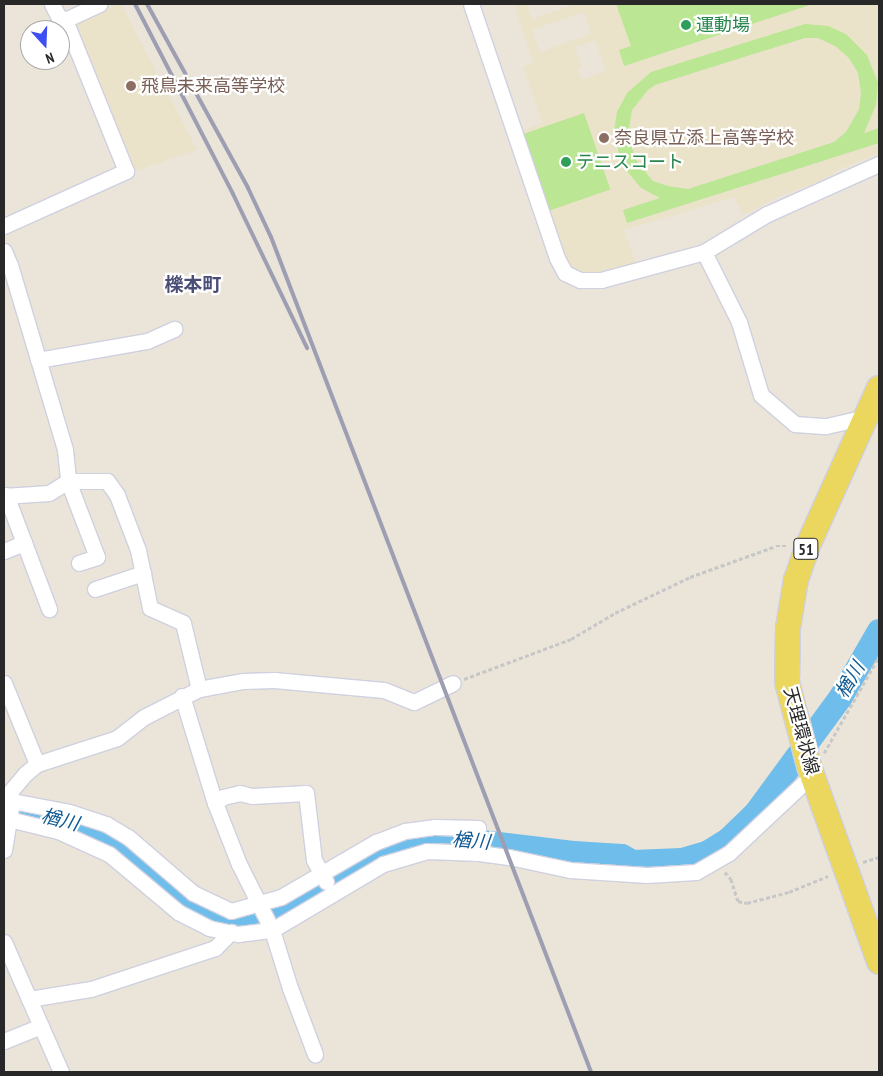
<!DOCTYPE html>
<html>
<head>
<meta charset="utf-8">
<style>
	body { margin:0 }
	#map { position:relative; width:883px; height:1076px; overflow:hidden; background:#eae4d9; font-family:"PT Sans Narrow","Noto Sans JP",sans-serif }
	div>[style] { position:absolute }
	.education>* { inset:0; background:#ebe3c9 }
	.pitch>* { inset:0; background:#bbe693; transform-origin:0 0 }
	.river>* { height:24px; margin:-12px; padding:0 12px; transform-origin:12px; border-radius:12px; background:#6ebdea }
	.path>* { height:2.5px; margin-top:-1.25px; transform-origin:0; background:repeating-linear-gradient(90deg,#c7c7c7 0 4px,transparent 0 6.5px) }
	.roads { filter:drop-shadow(1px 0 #cfd0e0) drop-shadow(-1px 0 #cfd0e0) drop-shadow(0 1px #cfd0e0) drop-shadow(0 -1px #cfd0e0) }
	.street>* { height:15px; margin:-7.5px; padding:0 7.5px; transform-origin:7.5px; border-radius:7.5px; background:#fff }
	.primary>* { height:24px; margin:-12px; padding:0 12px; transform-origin:12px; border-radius:12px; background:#ebd75d }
	.rail>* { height:4px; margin:-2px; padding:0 2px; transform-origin:2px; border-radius:2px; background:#9d9eb1 }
	.dots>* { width:14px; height:14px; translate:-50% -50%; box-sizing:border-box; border:2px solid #fff; border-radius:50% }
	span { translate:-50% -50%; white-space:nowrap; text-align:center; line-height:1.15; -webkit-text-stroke:4.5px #fff; paint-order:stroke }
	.shield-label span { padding:1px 4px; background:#fff; border:1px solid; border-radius:4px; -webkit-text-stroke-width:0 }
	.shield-label { font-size:16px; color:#282828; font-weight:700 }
	.leisure-label { font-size:18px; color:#27864d }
	.left { translate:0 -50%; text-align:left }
	.education-label { font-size:18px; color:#785e54 }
	.street-label { font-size:18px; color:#282828 }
	.neighbourhood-label { font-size:19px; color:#4a4e76; font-weight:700 }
	.water-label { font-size:19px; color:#115a92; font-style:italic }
	.frame { position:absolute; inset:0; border:5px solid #282828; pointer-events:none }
	.north { position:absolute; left:20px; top:20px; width:50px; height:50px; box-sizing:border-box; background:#fff; border:1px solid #a9a9a9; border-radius:50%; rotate:160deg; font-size:14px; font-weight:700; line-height:20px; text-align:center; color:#282828 }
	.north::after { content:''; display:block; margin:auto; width:18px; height:22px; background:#3d4ef3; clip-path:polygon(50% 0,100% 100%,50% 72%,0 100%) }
</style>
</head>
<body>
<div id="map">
	<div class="education">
		<div style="clip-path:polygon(118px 4px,121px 4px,197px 150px,132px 172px,73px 25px)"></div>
		<div style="clip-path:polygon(evenodd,514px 4px,526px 4px,532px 19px,576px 4px,616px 4px,631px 46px,624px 66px,813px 4px,879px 4px,879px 128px,863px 133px,869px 124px,878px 83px,828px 26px,651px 72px,617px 112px,641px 188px,661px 198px,624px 210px,628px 223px,879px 143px,879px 153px,840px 169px,820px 181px,779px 196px,743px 215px,734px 197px,624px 230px,635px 262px,629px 266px,594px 273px,578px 271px,568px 265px,518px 132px,542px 123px,523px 67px,533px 63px,514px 4px,584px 12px,591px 34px,540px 52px,532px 30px,584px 12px,514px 4px,595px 40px,606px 71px,582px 80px,578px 70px,582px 68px,575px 47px,595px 40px)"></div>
		<div style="clip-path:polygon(805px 38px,818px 38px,835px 46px,849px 58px,858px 73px,861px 93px,859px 109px,846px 132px,834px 142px,688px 189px,668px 186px,653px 181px,638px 163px,630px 143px,628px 128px,632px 110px,648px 90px,655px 85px)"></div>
	</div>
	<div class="pitch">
		<div style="clip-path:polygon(616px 4px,813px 4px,624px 66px,619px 50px,631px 46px)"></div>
		<div style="clip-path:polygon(evenodd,805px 24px,828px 26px,846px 34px,867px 55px,878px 83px,876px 105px,864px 133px,879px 128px,879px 143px,627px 223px,623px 210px,660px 198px,641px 188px,621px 164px,614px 131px,617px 112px,627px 93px,651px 72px,805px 24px,805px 38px,818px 38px,835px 46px,849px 58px,858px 73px,861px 93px,859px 109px,846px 132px,834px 142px,688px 189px,668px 186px,653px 181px,638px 163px,630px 143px,629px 128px,632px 110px,648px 90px,655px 85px,805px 38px)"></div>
		<div style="left:584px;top:113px;width:81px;height:65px;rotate:71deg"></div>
	</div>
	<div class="river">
		<div style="left:4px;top:806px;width:83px;rotate:13.9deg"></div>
		<div style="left:85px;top:826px;width:29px;rotate:20deg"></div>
		<div style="left:112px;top:836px;width:36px;rotate:36deg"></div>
		<div style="left:141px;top:857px;width:62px;rotate:45deg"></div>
		<div style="left:185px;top:901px;width:31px;rotate:32deg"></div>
		<div style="left:211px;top:917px;width:36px;rotate:11deg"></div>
		<div style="left:246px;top:924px;width:35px;rotate:-15deg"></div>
		<div style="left:280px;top:915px;width:121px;rotate:-31.5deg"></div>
		<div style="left:383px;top:852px;width:33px;rotate:-20deg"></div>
		<div style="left:414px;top:841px;width:34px;rotate:-5deg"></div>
		<div style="left:448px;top:838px;width:126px;rotate:6.8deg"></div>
		<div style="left:573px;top:853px;width:49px;rotate:3.5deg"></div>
		<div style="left:622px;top:856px;width:13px;rotate:29deg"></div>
		<div style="left:633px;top:862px;width:49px;rotate:-2.3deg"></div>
		<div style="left:682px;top:860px;width:26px;rotate:-16deg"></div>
		<div style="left:707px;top:853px;width:26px;rotate:-32deg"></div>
		<div style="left:729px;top:839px;width:36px;rotate:-44deg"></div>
		<div style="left:755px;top:814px;width:145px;rotate:-53.7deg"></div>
		<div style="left:841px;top:697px;width:76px;rotate:-60.1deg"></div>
	</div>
	<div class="path">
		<div style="left:464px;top:679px;width:114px;rotate:-20.5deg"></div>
		<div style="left:571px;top:639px;width:51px;rotate:-30.6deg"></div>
		<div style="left:615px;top:613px;width:83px;rotate:-25.6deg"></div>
		<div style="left:690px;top:577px;width:91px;rotate:-19.8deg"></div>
		<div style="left:776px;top:546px;width:13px"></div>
		<div style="left:824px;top:753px;width:112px;rotate:-60.4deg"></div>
		<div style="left:863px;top:862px;width:17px;rotate:-17deg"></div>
		<div style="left:725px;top:872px;width:9px;rotate:49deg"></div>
		<div style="left:731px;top:879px;width:23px;rotate:72deg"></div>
		<div style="left:738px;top:901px;width:9px;rotate:13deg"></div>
		<div style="left:747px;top:903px;width:43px;rotate:-14.7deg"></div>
		<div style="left:789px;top:892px;width:42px;rotate:-22.3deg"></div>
	</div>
	<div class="roads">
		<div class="street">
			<div style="left:52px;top:4px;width:13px;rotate:63deg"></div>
			<div style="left:58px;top:16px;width:8px;rotate:30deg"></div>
			<div style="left:65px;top:20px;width:38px;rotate:-25deg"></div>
			<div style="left:471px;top:4px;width:268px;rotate:71.3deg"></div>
			<div style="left:557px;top:258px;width:17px;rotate:62deg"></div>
			<div style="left:565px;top:273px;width:17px;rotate:25deg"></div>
			<div style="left:580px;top:280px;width:21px"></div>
			<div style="left:601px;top:280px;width:107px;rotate:-15.2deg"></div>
			<div style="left:704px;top:252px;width:74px;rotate:-31.1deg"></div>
			<div style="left:767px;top:214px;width:123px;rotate:-24.1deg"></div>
			<div style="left:4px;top:226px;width:134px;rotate:-24.3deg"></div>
			<div style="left:126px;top:171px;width:163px;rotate:-112deg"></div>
			<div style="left:4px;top:251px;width:15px;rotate:67deg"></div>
			<div style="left:10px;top:265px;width:193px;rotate:73.4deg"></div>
			<div style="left:65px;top:450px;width:31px;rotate:84deg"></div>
			<div style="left:68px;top:481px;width:81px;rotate:69.1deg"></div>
			<div style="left:97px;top:557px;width:19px;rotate:162deg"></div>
			<div style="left:704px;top:252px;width:78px;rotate:63.4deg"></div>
			<div style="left:739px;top:322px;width:76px;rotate:73.2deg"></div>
			<div style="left:761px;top:395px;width:45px;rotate:40.5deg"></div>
			<div style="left:795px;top:424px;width:31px;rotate:4deg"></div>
			<div style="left:826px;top:426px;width:41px;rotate:-12.7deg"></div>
			<div style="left:38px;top:360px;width:111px;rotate:-9.9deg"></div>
			<div style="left:147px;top:341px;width:30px;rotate:-24deg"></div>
			<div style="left:6px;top:495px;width:122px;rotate:69.3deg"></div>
			<div style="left:4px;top:496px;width:45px;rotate:-3.8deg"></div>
			<div style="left:49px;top:493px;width:22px;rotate:-32deg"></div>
			<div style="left:68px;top:481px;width:39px"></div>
			<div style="left:107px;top:481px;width:17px;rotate:54deg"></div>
			<div style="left:117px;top:495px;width:59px;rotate:69.1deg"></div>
			<div style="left:138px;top:550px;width:59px;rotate:78.3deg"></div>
			<div style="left:150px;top:608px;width:36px;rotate:24deg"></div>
			<div style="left:183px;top:623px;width:68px;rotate:76.4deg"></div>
			<div style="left:4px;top:551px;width:22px;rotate:-22deg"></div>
			<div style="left:95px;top:589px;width:51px;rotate:-18.4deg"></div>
			<div style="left:4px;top:683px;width:87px;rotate:67.8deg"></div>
			<div style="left:182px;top:696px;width:112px;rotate:72.9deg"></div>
			<div style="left:215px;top:803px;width:66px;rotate:68.5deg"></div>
			<div style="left:239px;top:864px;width:74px;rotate:63.4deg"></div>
			<div style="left:272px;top:930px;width:61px;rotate:72.8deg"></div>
			<div style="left:290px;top:988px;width:71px;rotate:69.3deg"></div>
			<div style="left:12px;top:801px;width:58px;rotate:10.9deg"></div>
			<div style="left:69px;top:812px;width:39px;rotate:18deg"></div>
			<div style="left:106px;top:824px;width:26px;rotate:31deg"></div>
			<div style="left:128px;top:837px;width:86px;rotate:40.7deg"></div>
			<div style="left:193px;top:893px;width:42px;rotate:25.3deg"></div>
			<div style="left:231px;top:911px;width:52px;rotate:-15.6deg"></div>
			<div style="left:281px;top:897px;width:110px;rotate:-30.1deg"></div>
			<div style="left:376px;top:842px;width:31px;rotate:-21deg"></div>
			<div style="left:405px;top:831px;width:30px;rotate:-8deg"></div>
			<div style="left:435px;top:827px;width:43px;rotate:1.3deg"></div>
			<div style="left:478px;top:828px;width:25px;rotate:95deg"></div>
			<div style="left:215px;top:803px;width:10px;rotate:-37deg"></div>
			<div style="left:223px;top:797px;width:17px;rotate:-13deg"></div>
			<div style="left:240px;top:793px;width:12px;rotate:14deg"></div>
			<div style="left:252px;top:796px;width:54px;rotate:-3.2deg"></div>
			<div style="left:306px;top:793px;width:67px;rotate:83.2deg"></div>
			<div style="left:314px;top:860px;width:25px;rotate:61deg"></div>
			<div style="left:9px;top:819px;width:50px;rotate:13.8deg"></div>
			<div style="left:58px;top:831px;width:56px;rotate:24.3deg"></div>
			<div style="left:109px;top:854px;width:90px;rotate:40deg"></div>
			<div style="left:178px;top:912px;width:35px;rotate:27deg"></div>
			<div style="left:209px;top:928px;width:30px;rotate:12deg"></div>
			<div style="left:238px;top:934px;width:34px;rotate:-7deg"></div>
			<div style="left:272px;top:930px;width:129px;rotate:-30.7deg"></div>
			<div style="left:383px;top:864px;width:46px;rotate:-16.5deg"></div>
			<div style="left:427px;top:851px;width:52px;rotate:2.2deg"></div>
			<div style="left:479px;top:853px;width:30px;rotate:8deg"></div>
			<div style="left:509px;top:857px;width:62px;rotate:12deg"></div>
			<div style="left:570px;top:870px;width:77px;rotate:3.7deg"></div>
			<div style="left:647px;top:875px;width:49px;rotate:-3.5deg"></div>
			<div style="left:696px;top:872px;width:38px;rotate:-30deg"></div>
			<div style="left:729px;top:853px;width:114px;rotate:-43.2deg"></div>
			<div style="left:4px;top:850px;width:50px;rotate:-80.7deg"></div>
			<div style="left:12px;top:801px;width:8px;rotate:-166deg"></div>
			<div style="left:4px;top:799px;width:33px;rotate:-50deg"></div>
			<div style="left:25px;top:774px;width:16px;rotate:-40deg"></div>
			<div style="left:37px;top:764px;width:84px;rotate:-18deg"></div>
			<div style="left:117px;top:738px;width:34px;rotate:-38deg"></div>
			<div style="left:144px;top:717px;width:62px;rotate:-27deg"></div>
			<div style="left:199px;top:689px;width:45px;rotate:-10.3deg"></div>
			<div style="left:243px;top:681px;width:31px;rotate:-2deg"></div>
			<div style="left:274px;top:680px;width:110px;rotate:5.2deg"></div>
			<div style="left:384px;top:690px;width:32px;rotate:22deg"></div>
			<div style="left:414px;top:702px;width:43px;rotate:-26deg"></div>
			<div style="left:4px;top:942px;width:142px;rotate:66.3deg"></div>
			<div style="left:29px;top:999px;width:63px;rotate:-9.2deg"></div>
			<div style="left:91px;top:989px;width:131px;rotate:-18.3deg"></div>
			<div style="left:215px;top:948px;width:23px;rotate:-45deg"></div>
			<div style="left:4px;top:1041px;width:40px;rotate:-22deg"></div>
		</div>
		<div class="primary">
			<div style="left:879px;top:388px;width:172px;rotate:114.3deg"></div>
			<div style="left:808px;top:545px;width:36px;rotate:109deg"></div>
			<div style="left:796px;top:579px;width:50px;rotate:99.3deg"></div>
			<div style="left:788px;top:628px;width:54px;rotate:91.1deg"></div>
			<div style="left:787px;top:682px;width:87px;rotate:75.3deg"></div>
			<div style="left:809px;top:766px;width:208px;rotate:70.3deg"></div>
		</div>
	</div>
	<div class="rail">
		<div style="left:135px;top:4px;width:214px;rotate:62.7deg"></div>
		<div style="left:233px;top:194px;width:171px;rotate:64.3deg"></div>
		<div style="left:147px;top:4px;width:210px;rotate:61.2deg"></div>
		<div style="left:248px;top:188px;width:54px;rotate:64.9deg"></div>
		<div style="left:271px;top:237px;width:894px;rotate:69.03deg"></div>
	</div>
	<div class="dots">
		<div style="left:686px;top:25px;background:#2e9e5b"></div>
		<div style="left:131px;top:86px;background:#8d6e63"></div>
		<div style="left:604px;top:138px;background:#8d6e63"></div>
		<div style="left:566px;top:162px;background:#2e9e5b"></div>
	</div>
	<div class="shield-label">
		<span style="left:806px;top:549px">51</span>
	</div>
	<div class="leisure-label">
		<span class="left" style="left:696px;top:25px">運動場</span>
		<span class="left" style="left:576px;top:162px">テニスコート</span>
	</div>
	<div class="education-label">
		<span class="left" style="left:141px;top:86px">飛鳥未来高等学校</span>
		<span class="left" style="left:614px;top:138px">奈良県立添上高等学校</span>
	</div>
	<div class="street-label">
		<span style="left:801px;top:731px;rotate:75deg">天理環状線</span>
	</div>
	<div class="neighbourhood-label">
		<span style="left:193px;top:285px">櫟本町</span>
	</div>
	<div class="water-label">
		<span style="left:850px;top:680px;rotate:-59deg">楢川</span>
		<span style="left:60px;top:820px;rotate:14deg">楢川</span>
		<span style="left:471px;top:841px;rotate:5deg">楢川</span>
	</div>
	<div class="frame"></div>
	<div class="north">N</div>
</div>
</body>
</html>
